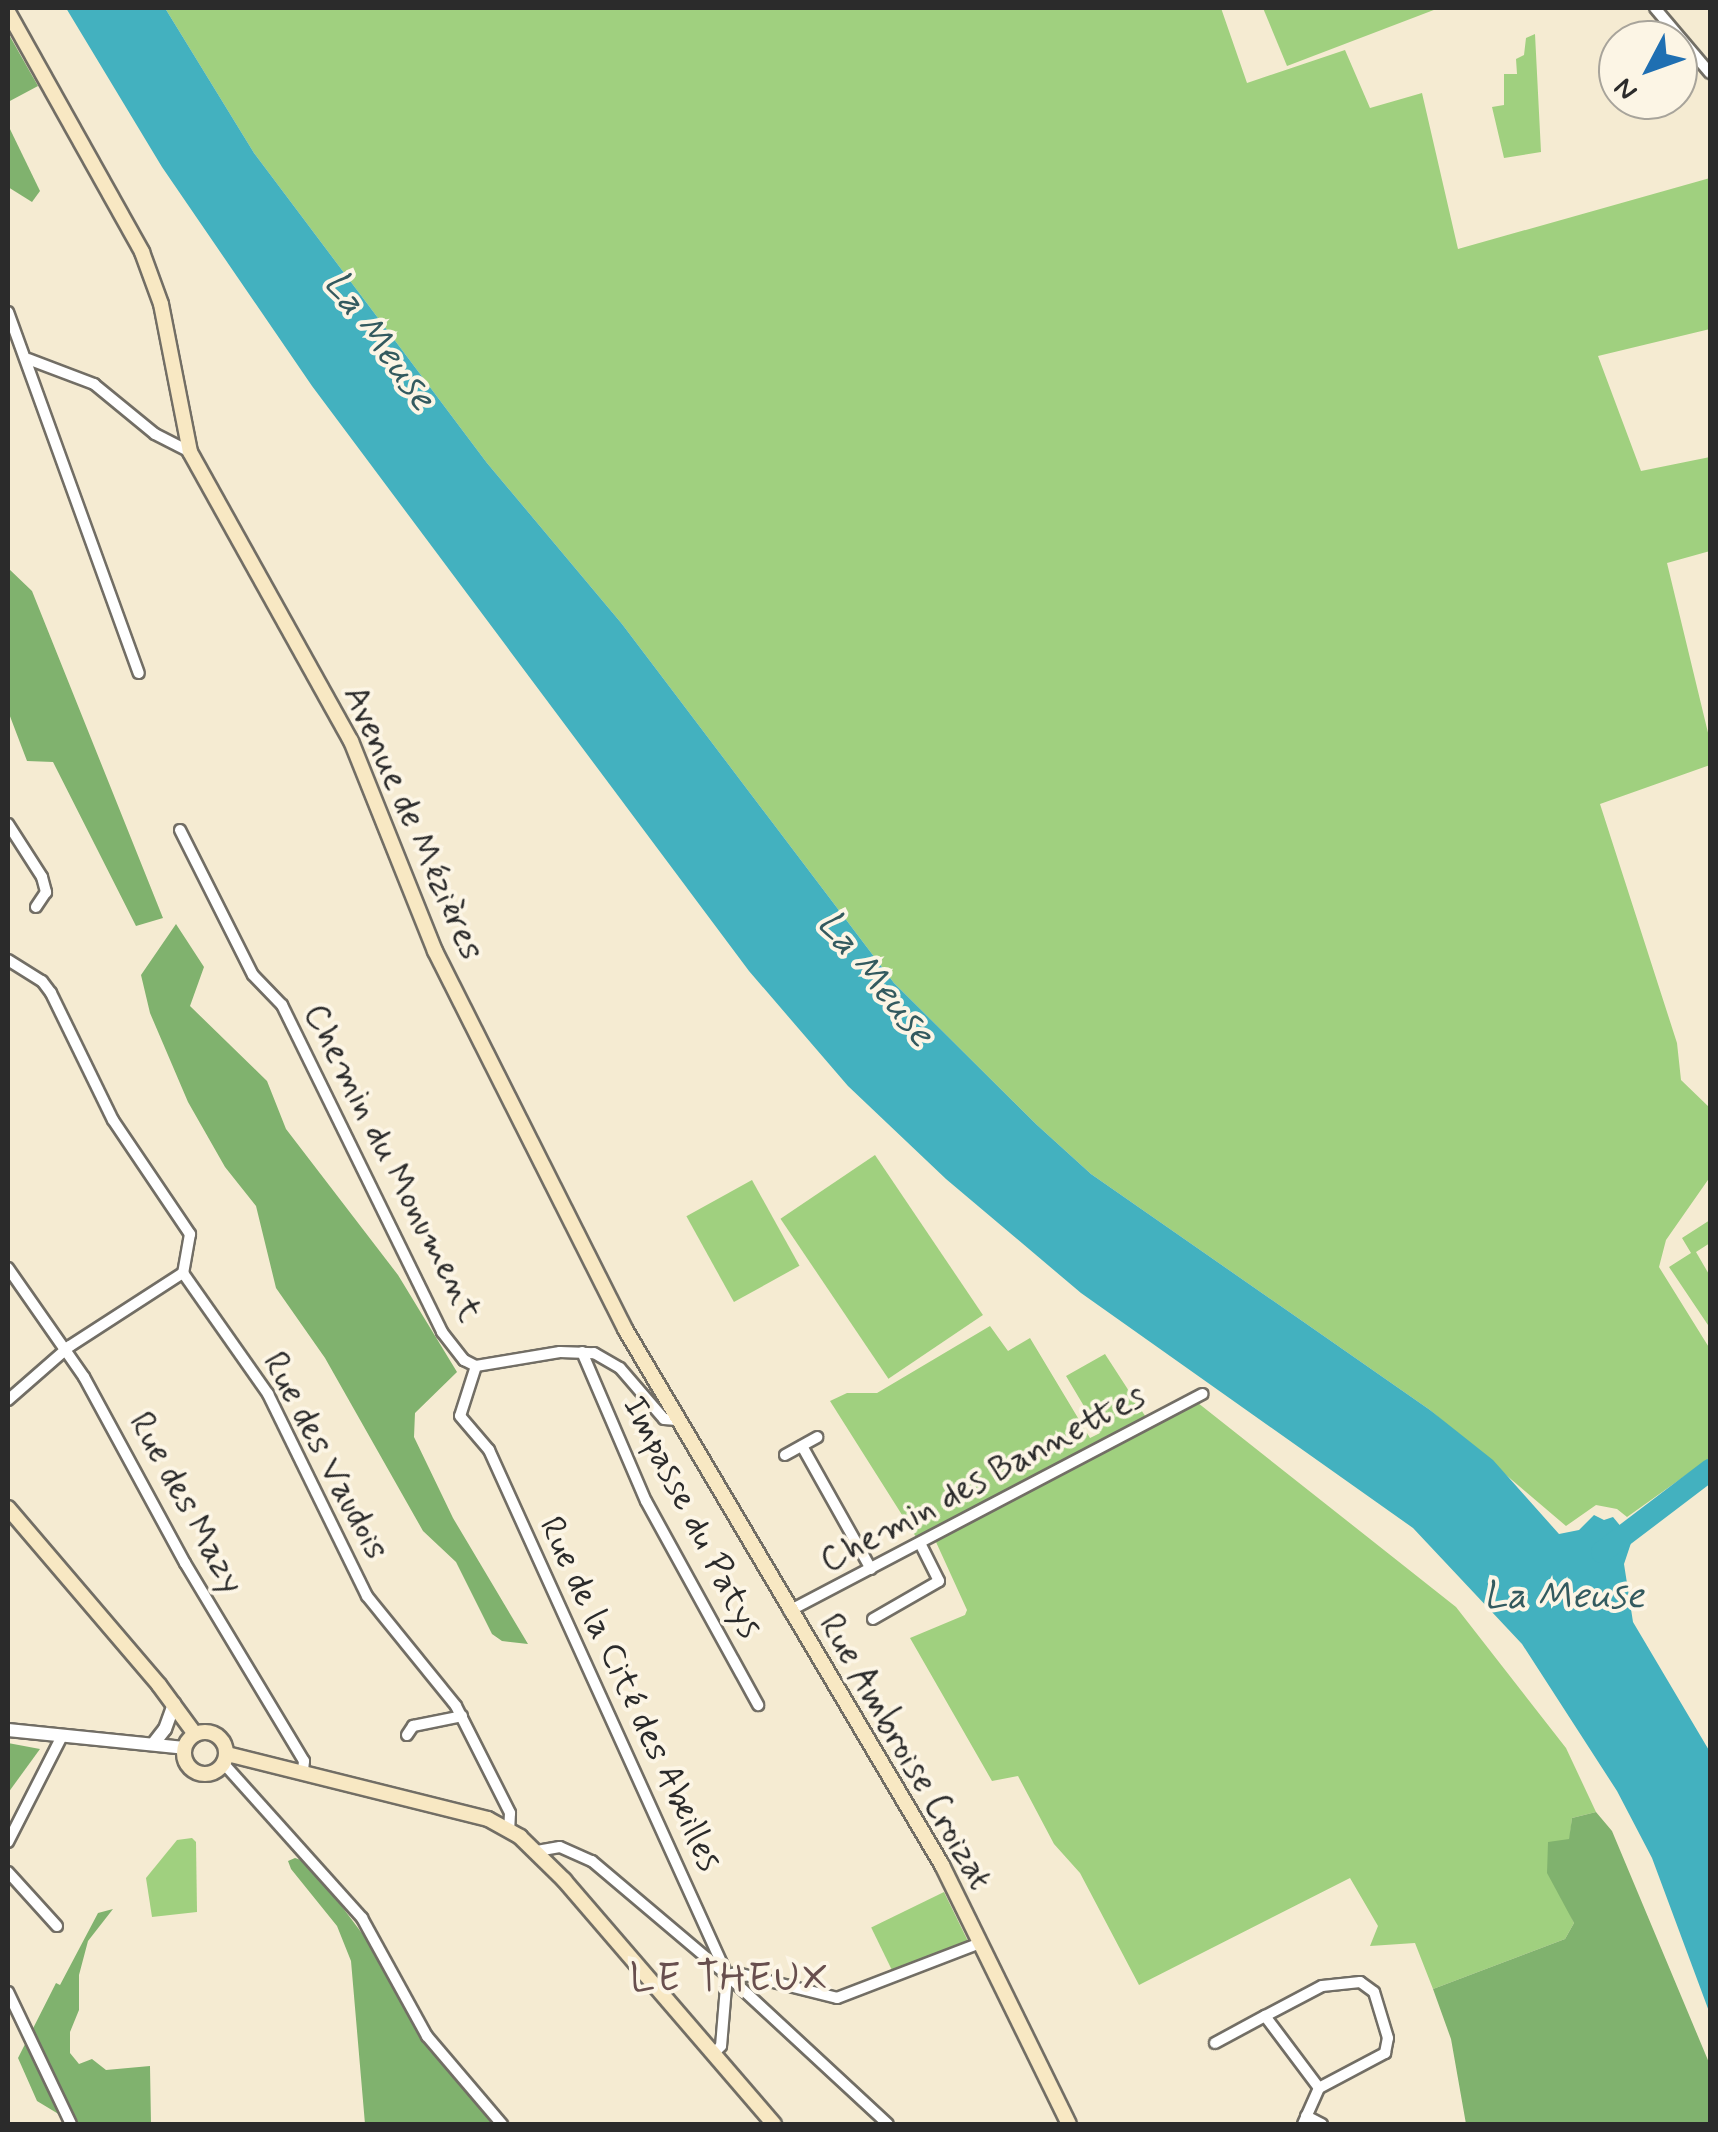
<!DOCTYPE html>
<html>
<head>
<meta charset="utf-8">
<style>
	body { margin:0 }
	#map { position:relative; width:1718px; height:2132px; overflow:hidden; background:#f5ebd2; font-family:Mynerve,sans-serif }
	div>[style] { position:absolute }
	.green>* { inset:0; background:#a0d07f; transform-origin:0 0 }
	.forest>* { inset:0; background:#80b26e }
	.water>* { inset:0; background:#43b1bf }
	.river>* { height:22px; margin:-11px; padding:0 11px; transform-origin:11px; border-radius:11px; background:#43b1bf }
	.roads { filter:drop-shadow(2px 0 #726e65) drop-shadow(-2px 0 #726e65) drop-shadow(0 2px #726e65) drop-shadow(0 -2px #726e65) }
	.minor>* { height:10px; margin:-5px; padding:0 5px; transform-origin:5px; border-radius:5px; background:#fff }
	.tertiary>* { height:12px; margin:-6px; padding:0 6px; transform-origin:6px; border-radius:6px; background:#fff }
	.secondary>* { height:14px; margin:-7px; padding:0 7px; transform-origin:7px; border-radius:7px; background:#f8e8c3 }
	.secondary>.ring { margin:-7px; padding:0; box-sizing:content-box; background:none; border:14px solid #f8e8c3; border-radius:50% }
	span { translate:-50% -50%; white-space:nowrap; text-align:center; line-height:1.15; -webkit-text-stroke:8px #fcf5e5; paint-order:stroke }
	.street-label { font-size:35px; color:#2b2b2b }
	.water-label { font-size:38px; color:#335a5f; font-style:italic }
	.quarter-label { font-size:40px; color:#684f4e; letter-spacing:2.5px }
	.frame { position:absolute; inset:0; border:10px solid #2b2b2b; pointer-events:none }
	.north { position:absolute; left:1598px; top:20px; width:100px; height:100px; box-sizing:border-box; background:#fcf5e5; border:2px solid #a8a49b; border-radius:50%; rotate:229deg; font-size:28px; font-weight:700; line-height:40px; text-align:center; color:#2b2b2b }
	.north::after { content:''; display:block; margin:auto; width:35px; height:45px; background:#1f6fb2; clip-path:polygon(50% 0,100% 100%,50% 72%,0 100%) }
</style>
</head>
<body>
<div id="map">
	<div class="green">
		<div style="clip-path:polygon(165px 8px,1221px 8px,1247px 83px,1345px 50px,1370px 108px,1422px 93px,1458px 249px,1710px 178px,1710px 329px,1598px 356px,1641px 471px,1710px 457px,1710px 551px,1667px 563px,1710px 741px,1710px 765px,1600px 804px,1677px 1043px,1681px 1080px,1710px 1108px,1710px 1177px,1666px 1240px,1659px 1267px,1710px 1349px,1710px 1458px,1627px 1517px,1617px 1509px,1596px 1505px,1566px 1526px,1430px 1410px,1091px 1174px,1037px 1125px,894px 983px,622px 624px,487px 463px,254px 153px)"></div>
		<div style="clip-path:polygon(1263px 8px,1439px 8px,1287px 66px)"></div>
		<div style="clip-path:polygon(1535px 34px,1541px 152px,1504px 158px,1492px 107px,1504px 105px,1504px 74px,1517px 74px,1516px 59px,1524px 55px,1526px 38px)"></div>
		<div style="left:875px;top:1155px;width:193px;height:114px;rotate:56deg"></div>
		<div style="left:752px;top:1180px;width:98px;height:75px;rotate:61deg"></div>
		<div style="clip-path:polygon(1710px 1220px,1710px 1243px,1696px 1252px,1710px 1276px,1710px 1328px,1669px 1267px,1691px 1253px,1682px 1238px)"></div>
		<div style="clip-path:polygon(990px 1326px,1008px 1351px,1030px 1338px,1090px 1438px,1100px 1433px,1066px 1376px,1105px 1354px,1149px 1422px,1193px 1399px,1456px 1607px,1566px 1748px,1596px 1812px,1572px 1818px,1563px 1899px,1574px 1923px,1565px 1939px,1433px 1989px,1415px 1943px,1370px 1946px,1378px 1926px,1350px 1878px,1139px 1985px,1080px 1873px,1054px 1844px,1018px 1776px,992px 1781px,910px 1638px,965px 1615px,967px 1610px,936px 1542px,916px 1537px,830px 1401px,847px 1393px,877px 1393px)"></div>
		<div style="clip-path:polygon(192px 1838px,196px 1842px,197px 1912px,152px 1917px,146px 1878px,177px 1840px)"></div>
		<div style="left:944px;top:1892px;width:55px;height:81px;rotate:64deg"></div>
	</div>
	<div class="forest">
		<div style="clip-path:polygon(8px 33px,38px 86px,8px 102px)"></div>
		<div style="clip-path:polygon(8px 125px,40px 191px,32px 202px,8px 187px)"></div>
		<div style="clip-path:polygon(8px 556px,8px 568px,32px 591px,163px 918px,136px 926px,53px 762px,27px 761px,8px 711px)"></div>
		<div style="clip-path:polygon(176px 924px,204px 967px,190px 1006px,267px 1081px,286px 1129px,398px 1275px,457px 1372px,415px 1413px,414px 1437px,453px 1518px,528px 1644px,502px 1641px,492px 1634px,456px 1562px,423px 1531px,325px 1358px,276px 1288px,256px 1206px,225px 1167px,188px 1102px,150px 1013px,141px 975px)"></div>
		<div style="clip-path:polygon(8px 1743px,40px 1749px,8px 1793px)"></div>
		<div style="clip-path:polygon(1596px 1812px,1612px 1831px,1710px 2065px,1710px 2124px,1466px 2124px,1451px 2039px,1433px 1989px,1565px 1939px,1574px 1923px,1547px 1873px,1548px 1842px,1569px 1839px,1572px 1818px)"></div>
		<div style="clip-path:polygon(295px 1858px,304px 1861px,337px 1900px,373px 1948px,424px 2043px,493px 2124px,365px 2124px,351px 1961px,337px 1926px,291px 1869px,288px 1861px)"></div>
		<div style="clip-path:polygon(113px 1909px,88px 1941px,79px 1975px,79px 2010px,70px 2032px,70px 2053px,79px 2064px,92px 2059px,106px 2070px,150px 2066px,151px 2124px,75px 2124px,37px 2101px,18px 2058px,56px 1983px,60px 1985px,98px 1913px)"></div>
	</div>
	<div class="water">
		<div style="clip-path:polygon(66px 8px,165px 8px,254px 153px,487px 463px,622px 624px,894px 983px,1037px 1125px,1091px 1174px,1430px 1410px,1493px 1460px,1559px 1534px,1579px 1530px,1594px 1515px,1604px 1520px,1613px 1517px,1632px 1540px,1624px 1564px,1633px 1622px,1710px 1752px,1710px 2014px,1652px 1858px,1617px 1791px,1522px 1644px,1413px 1528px,1081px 1293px,946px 1179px,848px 1086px,749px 971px,312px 386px,162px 167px)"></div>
	</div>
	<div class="river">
		<div style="left:1602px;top:1552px;width:136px;rotate:-37.2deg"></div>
	</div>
	<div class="roads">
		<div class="minor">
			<div style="left:1655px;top:8px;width:85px;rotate:49.8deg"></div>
			<div style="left:8px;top:312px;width:384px;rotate:70.1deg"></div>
			<div style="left:28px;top:359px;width:71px;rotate:20.7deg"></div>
			<div style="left:94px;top:384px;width:79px;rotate:39.3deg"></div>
			<div style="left:155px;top:434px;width:39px;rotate:27deg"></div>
			<div style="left:8px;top:824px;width:63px;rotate:57.3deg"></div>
			<div style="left:42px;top:877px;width:16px;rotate:75deg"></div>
			<div style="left:46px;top:892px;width:18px;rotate:124deg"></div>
			<div style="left:180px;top:830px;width:162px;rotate:63.3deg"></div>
			<div style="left:253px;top:975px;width:42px;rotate:46deg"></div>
			<div style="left:282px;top:1005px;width:364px;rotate:63.9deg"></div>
			<div style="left:442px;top:1332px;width:36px;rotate:52deg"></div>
			<div style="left:464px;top:1360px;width:13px;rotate:27deg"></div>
			<div style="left:476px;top:1366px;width:85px;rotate:-9.5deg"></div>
			<div style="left:560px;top:1352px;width:34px;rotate:2deg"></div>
			<div style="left:594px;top:1353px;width:30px;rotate:30deg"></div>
			<div style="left:620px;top:1368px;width:67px;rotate:49.2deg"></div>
			<div style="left:664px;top:1419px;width:13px;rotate:4deg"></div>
			<div style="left:8px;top:960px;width:40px;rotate:32deg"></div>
			<div style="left:42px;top:981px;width:15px;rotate:53deg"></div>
			<div style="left:51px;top:993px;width:141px;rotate:64deg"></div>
			<div style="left:113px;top:1120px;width:138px;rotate:56deg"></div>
			<div style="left:190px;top:1234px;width:40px;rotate:100deg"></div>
			<div style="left:183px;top:1273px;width:148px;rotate:54.9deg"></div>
			<div style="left:268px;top:1394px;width:225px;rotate:63.9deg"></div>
			<div style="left:367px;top:1596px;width:141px;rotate:51deg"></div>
			<div style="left:456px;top:1706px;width:120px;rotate:63.2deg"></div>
			<div style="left:510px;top:1813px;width:18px;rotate:93deg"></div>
			<div style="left:8px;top:1268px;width:133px;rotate:55.1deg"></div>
			<div style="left:84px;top:1377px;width:212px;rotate:61.5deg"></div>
			<div style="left:185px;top:1563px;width:231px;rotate:59deg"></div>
			<div style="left:304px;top:1761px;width:10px;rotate:96deg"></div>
			<div style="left:582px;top:1352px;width:162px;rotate:66.8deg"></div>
			<div style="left:646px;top:1501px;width:233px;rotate:61.2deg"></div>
			<div style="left:476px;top:1366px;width:52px;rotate:107.7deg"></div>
			<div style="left:460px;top:1416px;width:45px;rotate:49.5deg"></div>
			<div style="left:489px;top:1450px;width:576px;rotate:65.61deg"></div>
			<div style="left:727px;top:1975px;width:71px;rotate:94.8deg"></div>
			<div style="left:721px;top:2046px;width:11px;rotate:135deg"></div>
			<div style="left:8px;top:1400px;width:82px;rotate:-41.1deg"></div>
			<div style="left:70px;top:1346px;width:135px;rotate:-32.9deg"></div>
			<div style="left:802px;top:1446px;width:141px;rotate:60.7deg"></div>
			<div style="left:785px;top:1455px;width:37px;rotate:-29deg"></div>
			<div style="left:789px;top:1611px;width:467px;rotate:-27.7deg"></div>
			<div style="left:873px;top:1619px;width:76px;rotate:-29.9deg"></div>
			<div style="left:939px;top:1581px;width:40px;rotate:-116.6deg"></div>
			<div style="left:407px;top:1735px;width:11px;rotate:-56deg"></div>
			<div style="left:413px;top:1726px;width:50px;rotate:-11.5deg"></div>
			<div style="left:224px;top:1764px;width:207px;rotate:48.1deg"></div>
			<div style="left:362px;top:1918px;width:135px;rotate:61.2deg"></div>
			<div style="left:427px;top:2036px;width:116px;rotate:49.6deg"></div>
			<div style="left:8px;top:1842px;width:119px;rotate:-63deg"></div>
			<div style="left:537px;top:1851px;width:23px;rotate:-10deg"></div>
			<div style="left:560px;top:1847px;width:35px;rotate:24deg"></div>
			<div style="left:592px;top:1861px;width:177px;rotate:40.2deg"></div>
			<div style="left:727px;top:1975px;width:10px;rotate:-11deg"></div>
			<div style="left:737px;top:1973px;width:103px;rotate:14deg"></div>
			<div style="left:837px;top:1998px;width:151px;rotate:-21deg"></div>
			<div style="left:8px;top:1872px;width:73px;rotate:47.8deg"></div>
			<div style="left:727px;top:1975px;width:219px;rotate:42.8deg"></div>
			<div style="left:8px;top:1992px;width:146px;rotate:64.5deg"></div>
			<div style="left:1215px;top:2043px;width:57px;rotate:-28.4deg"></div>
			<div style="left:1306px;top:2116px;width:18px;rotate:27deg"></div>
			<div style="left:1303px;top:2124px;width:39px;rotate:-66deg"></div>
			<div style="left:1319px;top:2088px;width:75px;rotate:-27.9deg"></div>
			<div style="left:1385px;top:2053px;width:15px;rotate:-79deg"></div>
			<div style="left:1388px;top:2038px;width:48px;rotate:-106.9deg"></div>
			<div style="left:1374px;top:1992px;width:17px;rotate:-144deg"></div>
			<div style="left:1360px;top:1982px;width:38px;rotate:174deg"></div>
			<div style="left:1322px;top:1986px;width:64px;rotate:152.2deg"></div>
			<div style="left:1265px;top:2016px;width:90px;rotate:53.1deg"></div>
		</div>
		<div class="tertiary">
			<div style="left:8px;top:1730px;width:177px;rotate:5.8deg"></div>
			<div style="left:154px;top:1743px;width:18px;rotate:-52deg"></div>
			<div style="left:165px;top:1729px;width:27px;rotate:-70deg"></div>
		</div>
		<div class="secondary">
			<div style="left:8px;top:12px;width:275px;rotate:60.8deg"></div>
			<div style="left:142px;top:252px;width:55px;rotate:69.9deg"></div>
			<div style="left:161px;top:304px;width:151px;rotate:78.9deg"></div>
			<div style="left:190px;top:452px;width:331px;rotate:60.9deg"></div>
			<div style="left:351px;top:741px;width:226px;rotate:68.2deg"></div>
			<div style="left:435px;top:951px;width:423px;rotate:63.3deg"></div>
			<div style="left:625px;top:1329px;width:623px;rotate:59.4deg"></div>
			<div style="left:942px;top:1865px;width:288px;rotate:63.9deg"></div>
			<div style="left:8px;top:1508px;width:233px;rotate:49.5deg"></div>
			<div style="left:159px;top:1685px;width:61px;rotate:53.7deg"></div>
			<div class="ring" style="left:184px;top:1732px;width:28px;height:28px"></div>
			<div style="left:227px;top:1754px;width:269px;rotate:14deg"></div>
			<div style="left:488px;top:1819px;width:37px;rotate:29deg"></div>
			<div style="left:520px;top:1837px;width:62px;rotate:44.3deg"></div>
			<div style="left:564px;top:1880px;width:322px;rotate:49.3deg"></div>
		</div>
	</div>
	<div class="street-label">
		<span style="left:413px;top:823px;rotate:66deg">Avenue de Mézières</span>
		<span style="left:392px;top:1163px;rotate:63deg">Chemin du Monument</span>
		<span style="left:325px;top:1456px;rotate:62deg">Rue des Vaudois</span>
		<span style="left:983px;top:1479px;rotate:-28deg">Chemin des Bannettes</span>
		<span style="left:186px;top:1503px;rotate:61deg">Rue des Mazy</span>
		<span style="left:692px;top:1517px;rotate:63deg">Impasse du Patys</span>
		<span style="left:630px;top:1694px;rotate:65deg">Rue de la Cité des Abeilles</span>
		<span style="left:905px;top:1752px;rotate:60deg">Rue Ambroise Croizat</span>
	</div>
	<div class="water-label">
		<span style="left:379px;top:341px;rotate:54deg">La Meuse</span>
		<span style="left:875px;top:979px;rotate:51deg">La Meuse</span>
		<span style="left:1564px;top:1597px">La Meuse</span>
	</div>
	<div class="quarter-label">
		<span style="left:730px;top:1979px">LE THEUX</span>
	</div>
	<div class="frame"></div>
	<div class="north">N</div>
</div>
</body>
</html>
